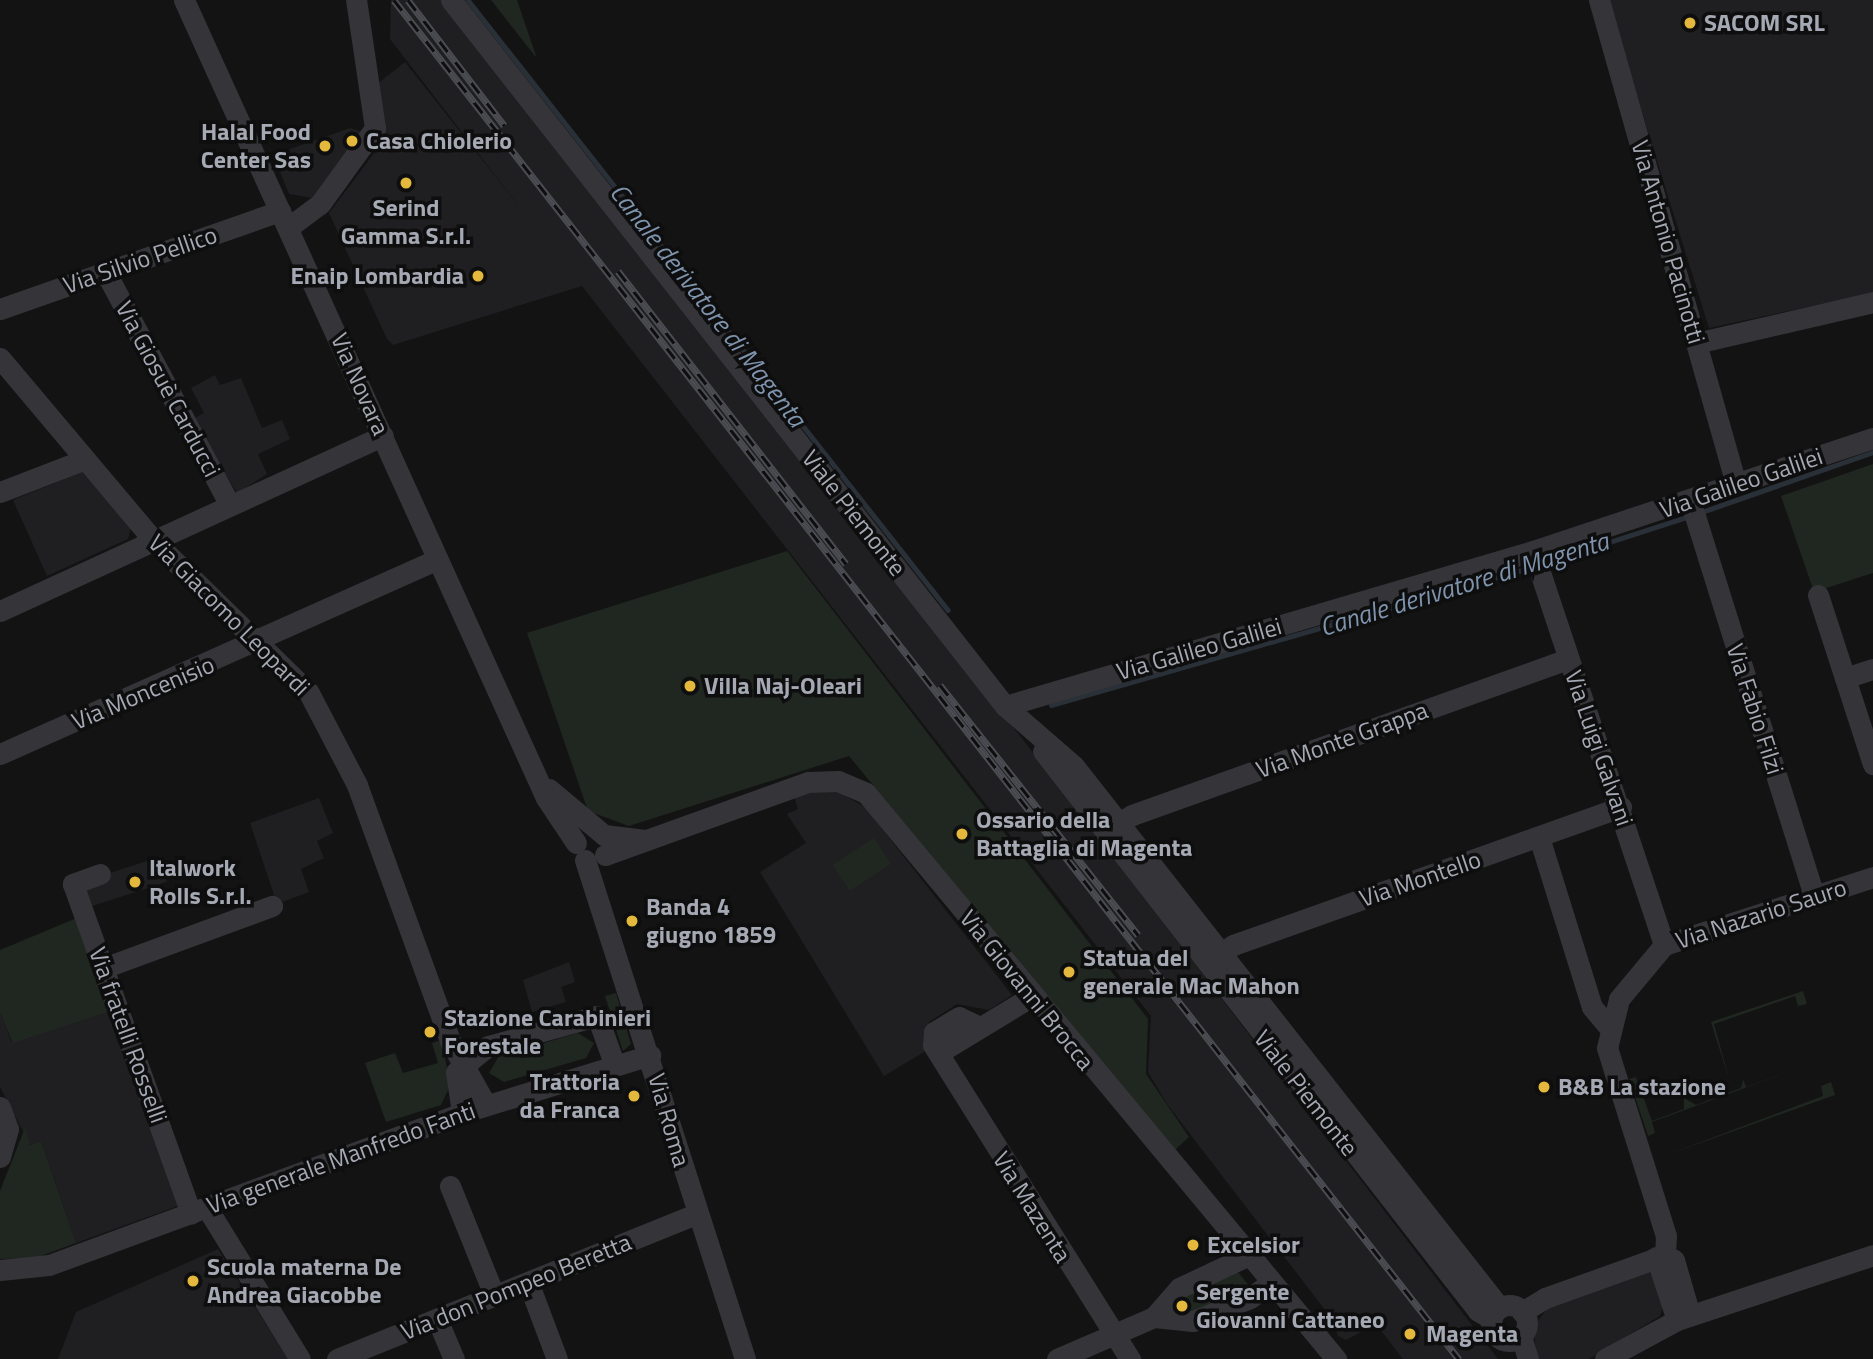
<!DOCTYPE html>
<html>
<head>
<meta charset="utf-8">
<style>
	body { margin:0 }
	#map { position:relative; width:1873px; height:1359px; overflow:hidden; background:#131314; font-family:"Titillium Web",sans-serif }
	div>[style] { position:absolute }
	.built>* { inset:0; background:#1f1f21; transform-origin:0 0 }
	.green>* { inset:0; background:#1f2720; transform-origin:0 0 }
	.stream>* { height:4.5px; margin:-2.25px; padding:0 2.25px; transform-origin:2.25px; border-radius:2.25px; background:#2a3037 }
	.minor>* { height:21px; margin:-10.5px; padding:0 10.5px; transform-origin:10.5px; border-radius:10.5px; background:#343439 }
	.minor>.ring { margin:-10.5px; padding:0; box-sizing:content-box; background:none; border:21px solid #343439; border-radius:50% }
	.rail>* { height:7px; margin-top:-3.5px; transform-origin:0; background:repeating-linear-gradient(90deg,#0e0e0f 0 13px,#4b4c52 0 26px); box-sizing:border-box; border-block:2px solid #4b4c52 }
	.dots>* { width:19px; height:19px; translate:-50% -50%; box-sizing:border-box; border:4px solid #0e0e0f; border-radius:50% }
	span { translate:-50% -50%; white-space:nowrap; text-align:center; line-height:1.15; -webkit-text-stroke:7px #0e0e0f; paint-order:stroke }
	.poi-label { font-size:24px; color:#a5a9b4; font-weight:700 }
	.left { translate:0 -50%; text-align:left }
	.right { translate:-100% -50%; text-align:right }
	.street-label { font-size:24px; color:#a5a9b4 }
	.water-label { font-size:26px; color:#7e93ac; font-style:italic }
</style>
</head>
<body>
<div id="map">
	<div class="built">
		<div style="clip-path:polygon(391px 0,442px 0,1010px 723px,1498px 1359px,1403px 1359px,1376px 1324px,1346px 1340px,1338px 1336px,1332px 1319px,1167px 1104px,1148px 1072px,1151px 1016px,582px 286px,393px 345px,387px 339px,329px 213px,378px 148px,384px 131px,377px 84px,405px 62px,522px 210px,390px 39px)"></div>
		<div style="clip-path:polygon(1607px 0,1873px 0,1873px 293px,1709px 328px)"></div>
		<div style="clip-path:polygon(350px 128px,364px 132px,313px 198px,289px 194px,273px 155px)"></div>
		<div style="clip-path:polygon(215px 375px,220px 385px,241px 378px,262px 428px,282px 420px,290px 439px,258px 454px,267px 474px,237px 493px,192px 419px,204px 413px,191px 388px)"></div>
		<div style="clip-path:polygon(82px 472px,131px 528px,128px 539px,47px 576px,13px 500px)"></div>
		<div style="clip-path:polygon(835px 790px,865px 807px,1012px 995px,989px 1010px,957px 1004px,929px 1022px,924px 1052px,884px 1076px,760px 872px,806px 843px,787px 814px,798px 809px,793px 794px)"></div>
		<div style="clip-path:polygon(319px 798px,333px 833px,317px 841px,324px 858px,301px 869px,309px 892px,277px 904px,250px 823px)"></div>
		<div style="left:159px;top:857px;width:26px;height:84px;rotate:72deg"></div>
		<div style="clip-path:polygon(569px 962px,575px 982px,561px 987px,566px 1002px,532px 1012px,523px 980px)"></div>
		<div style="clip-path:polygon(111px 1011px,178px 1206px,76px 1243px,41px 1141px,30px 1145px,0 1087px,0 1013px,12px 1042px)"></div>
		<div style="clip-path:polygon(218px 1249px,288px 1359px,58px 1359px,76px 1312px)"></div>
		<div style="clip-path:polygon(1649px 1270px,1664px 1303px,1660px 1316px,1589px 1359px,1537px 1359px,1533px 1327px,1551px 1304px)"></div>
	</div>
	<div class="green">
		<div style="clip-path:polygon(491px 0,517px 0,536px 56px,535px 56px)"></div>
		<div style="clip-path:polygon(1873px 464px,1873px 573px,1814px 592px,1781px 496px)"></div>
		<div style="clip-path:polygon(787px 551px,1148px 1019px,1146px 1074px,1189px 1137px,1175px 1150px,849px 756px,629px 826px,588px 811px,527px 633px)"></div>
		<div style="left:874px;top:838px;width:31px;height:49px;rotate:57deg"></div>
		<div style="clip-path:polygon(79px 917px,111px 1011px,13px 1043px,0 1013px,0 950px)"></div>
		<div style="clip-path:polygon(1803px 991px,1807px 1004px,1798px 1006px,1795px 996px,1714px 1024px,1730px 1082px,1711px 1022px)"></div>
		<div style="clip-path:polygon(616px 993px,631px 1044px,623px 1051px,605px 996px)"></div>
		<div style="clip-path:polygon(578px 1033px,594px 1043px,586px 1058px,504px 1082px,489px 1073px,499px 1056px)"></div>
		<div style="clip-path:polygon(442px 1040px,450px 1086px,441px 1105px,386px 1122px,365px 1063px,395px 1053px,403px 1073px,438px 1063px,432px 1043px)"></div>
		<div style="clip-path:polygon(1802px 1067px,1652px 1122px,1655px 1133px,1648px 1136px,1629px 1079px,1636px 1077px,1652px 1121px,1684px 1109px,1684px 1098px,1696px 1105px,1741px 1088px,1743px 1079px,1746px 1087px)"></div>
		<div style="clip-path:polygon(1831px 1082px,1835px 1095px,1664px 1156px,1823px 1096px,1821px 1086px)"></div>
		<div style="clip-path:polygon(25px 1128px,30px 1145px,41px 1141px,76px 1243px,35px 1258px,0 1259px,0 1191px)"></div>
		<div style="clip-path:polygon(1237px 1271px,1250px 1287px,1192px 1316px,1180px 1312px,1177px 1300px)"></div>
	</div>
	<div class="stream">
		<div style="left:468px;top:0;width:776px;rotate:51.8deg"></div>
		<div style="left:1699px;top:513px;width:184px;rotate:-19.3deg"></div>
		<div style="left:1542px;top:564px;width:152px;rotate:-18deg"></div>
		<div style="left:1051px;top:705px;width:499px;rotate:-16deg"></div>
	</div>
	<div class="minor">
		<div style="left:184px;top:0;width:876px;rotate:65.6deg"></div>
		<div style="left:546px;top:798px;width:54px;rotate:56.3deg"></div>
		<div style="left:451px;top:0;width:897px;rotate:51.88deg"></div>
		<div style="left:1005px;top:706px;width:91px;rotate:41deg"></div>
		<div style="left:1074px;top:766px;width:689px;rotate:51.83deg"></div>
		<div style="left:1599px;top:0;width:503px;rotate:74.2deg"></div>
		<div style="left:289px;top:227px;width:39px;rotate:-37deg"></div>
		<div style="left:320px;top:204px;width:94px;rotate:-54.1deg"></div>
		<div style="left:375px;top:128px;width:129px;rotate:-98.4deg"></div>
		<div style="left:106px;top:273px;width:263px;rotate:61.9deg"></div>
		<div style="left:0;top:309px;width:297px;rotate:-19.3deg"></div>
		<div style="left:1696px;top:343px;width:182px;rotate:-13deg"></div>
		<div style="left:0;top:358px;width:239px;rotate:49.9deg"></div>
		<div style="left:154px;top:541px;width:217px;rotate:44.4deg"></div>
		<div style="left:309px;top:693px;width:104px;rotate:62.4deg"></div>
		<div style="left:357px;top:785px;width:272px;rotate:70deg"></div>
		<div style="left:450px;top:1041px;width:73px;rotate:60.6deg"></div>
		<div style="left:0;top:492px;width:89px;rotate:-21.1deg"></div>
		<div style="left:1690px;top:500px;width:417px;rotate:72.6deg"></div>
		<div style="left:1533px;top:551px;width:415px;rotate:71.6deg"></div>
		<div style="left:1818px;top:595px;width:178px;rotate:72deg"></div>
		<div style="left:0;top:611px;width:421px;rotate:-24.6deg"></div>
		<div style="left:1845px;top:678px;width:29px;rotate:-18deg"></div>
		<div style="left:1005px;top:706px;width:550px;rotate:-16.36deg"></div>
		<div style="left:1533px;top:551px;width:358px;rotate:-18.4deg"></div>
		<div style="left:1043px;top:751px;width:709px;rotate:52.16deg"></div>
		<div style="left:1478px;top:1311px;width:16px;rotate:30deg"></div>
		<div style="left:0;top:754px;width:479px;rotate:-24deg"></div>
		<div style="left:549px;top:789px;width:72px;rotate:39.9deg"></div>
		<div style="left:604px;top:835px;width:39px;rotate:7deg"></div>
		<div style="left:1108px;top:830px;width:28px;rotate:-32deg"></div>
		<div style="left:1132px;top:815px;width:463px;rotate:-19.7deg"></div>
		<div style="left:1539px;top:837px;width:178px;rotate:72.7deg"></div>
		<div style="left:1592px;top:1007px;width:25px;rotate:50deg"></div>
		<div style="left:605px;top:855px;width:216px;rotate:-19.8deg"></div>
		<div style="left:808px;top:782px;width:30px;rotate:-2deg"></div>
		<div style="left:838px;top:781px;width:30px;rotate:23deg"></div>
		<div style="left:866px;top:793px;width:736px;rotate:50.29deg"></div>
		<div style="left:585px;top:860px;width:524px;rotate:72.22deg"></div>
		<div style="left:100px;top:874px;width:29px;rotate:160deg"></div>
		<div style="left:73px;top:884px;width:350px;rotate:70.3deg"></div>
		<div style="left:1211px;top:960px;width:27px;rotate:-34deg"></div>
		<div style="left:1233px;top:945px;width:412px;rotate:-19.6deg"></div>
		<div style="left:106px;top:967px;width:177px;rotate:-20.2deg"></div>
		<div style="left:980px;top:1027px;width:23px;rotate:-155deg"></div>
		<div style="left:959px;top:1017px;width:29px;rotate:149deg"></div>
		<div style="left:934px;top:1032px;width:13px;rotate:94deg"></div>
		<div style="left:933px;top:1045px;width:371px;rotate:57.9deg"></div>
		<div style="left:940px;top:1052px;width:108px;rotate:-31.3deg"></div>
		<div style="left:0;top:1107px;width:23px;rotate:70deg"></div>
		<div style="left:8px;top:1129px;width:29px;rotate:106deg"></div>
		<div style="left:462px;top:1113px;width:41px;rotate:-98.3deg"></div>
		<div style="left:456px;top:1072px;width:41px;rotate:-39.1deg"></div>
		<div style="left:488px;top:1046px;width:113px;rotate:-15.4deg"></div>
		<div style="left:597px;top:1016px;width:53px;rotate:70.2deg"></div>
		<div style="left:450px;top:1186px;width:118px;rotate:68deg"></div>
		<div style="left:207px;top:1208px;width:177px;rotate:58.4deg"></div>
		<div style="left:1665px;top:1255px;width:19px;rotate:-87deg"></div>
		<div style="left:1666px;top:1236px;width:197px;rotate:-107.4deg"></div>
		<div style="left:1607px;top:1048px;width:50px;rotate:-76.2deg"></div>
		<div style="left:1619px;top:999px;width:70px;rotate:-50.2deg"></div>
		<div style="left:1664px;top:945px;width:220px;rotate:-18deg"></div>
		<div style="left:1656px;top:1257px;width:66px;rotate:71.6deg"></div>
		<div style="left:0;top:1270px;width:49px;rotate:-5.8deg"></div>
		<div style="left:49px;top:1265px;width:440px;rotate:-20.2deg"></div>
		<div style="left:462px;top:1113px;width:197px;rotate:-17.1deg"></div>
		<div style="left:528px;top:1282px;width:82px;rotate:69.4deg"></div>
		<div class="ring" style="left:1491px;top:1305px;width:15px;height:15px"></div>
		<div style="left:1522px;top:1312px;width:27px;rotate:-31deg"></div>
		<div style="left:1545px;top:1298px;width:127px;rotate:-19.7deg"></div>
		<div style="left:1665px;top:1255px;width:10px;rotate:29deg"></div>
		<div style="left:1674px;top:1260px;width:57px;rotate:73.8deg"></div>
		<div style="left:1154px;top:1317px;width:39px;rotate:6deg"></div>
		<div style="left:1193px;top:1321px;width:61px;rotate:-22deg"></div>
		<div style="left:1250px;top:1298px;width:26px;rotate:-37deg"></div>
		<div style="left:437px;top:1319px;width:43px;rotate:67deg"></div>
		<div style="left:1521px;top:1336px;width:24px;rotate:73deg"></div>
		<div style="left:337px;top:1359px;width:387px;rotate:-22deg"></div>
		<div style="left:1057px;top:1359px;width:106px;rotate:-23.4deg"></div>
		<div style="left:1154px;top:1317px;width:38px;rotate:-49deg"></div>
		<div style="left:1179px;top:1288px;width:77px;rotate:-25.2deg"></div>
		<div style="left:1605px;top:1359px;width:82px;rotate:-28.4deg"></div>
		<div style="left:1677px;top:1320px;width:206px;rotate:-18.3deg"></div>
	</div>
	<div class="rail">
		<div style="left:394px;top:0;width:1727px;rotate:51.92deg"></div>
		<div style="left:408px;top:0;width:158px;rotate:52.5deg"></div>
		<div style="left:618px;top:271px;width:371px;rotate:52.1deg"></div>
		<div style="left:940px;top:685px;width:319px;rotate:51.6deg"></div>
	</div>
	<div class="dots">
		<div style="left:1690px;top:23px;background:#e3b83c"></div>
		<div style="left:352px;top:141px;background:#e3b83c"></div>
		<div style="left:325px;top:146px;background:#e3b83c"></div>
		<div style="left:406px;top:183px;background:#e3b83c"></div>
		<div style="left:478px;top:276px;background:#e3b83c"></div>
		<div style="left:690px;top:686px;background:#e3b83c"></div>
		<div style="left:962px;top:834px;background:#e3b83c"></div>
		<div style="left:135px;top:882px;background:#e3b83c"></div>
		<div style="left:632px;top:921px;background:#e3b83c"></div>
		<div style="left:1069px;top:972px;background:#e3b83c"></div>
		<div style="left:430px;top:1032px;background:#e3b83c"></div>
		<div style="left:1544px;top:1087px;background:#e3b83c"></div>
		<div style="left:634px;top:1096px;background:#e3b83c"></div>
		<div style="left:1193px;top:1245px;background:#e3b83c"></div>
		<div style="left:193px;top:1281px;background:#e3b83c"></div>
		<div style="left:1182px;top:1306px;background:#e3b83c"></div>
		<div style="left:1410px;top:1334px;background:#e3b83c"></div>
	</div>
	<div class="poi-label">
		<span class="left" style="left:1704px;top:23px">SACOM SRL</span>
		<span class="right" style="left:311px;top:146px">Halal Food<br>Center Sas</span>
		<span class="left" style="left:366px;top:141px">Casa Chiolerio</span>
		<span style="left:406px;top:222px">Serind<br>Gamma S.r.l.</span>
		<span class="right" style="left:464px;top:276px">Enaip Lombardia</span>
		<span class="left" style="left:704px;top:686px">Villa Naj-Oleari</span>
		<span class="left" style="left:976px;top:834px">Ossario della<br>Battaglia di Magenta</span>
		<span class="left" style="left:149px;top:882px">Italwork<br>Rolls S.r.l.</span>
		<span class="left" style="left:646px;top:921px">Banda 4<br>giugno 1859</span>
		<span class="left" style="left:1083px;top:972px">Statua del<br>generale Mac Mahon</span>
		<span class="left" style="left:444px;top:1032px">Stazione Carabinieri<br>Forestale</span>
		<span class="right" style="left:620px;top:1096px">Trattoria<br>da Franca</span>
		<span class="left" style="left:1558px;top:1087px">B&amp;B La stazione</span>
		<span class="left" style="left:1207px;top:1245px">Excelsior</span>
		<span class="left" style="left:207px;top:1281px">Scuola materna De<br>Andrea Giacobbe</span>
		<span class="left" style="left:1196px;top:1306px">Sergente<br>Giovanni Cattaneo</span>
		<span class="left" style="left:1426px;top:1334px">Magenta</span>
	</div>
	<div class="street-label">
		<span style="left:1668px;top:242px;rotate:74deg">Via Antonio Pacinotti</span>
		<span style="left:140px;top:260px;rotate:-19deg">Via Silvio Pellico</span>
		<span style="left:360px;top:384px;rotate:66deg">Via Novara</span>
		<span style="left:168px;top:389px;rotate:62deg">Via Giosuè Carducci</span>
		<span style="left:1741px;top:483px;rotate:-19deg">Via Galileo Galilei</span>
		<span style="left:854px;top:513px;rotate:52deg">Viale Piemonte</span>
		<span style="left:229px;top:615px;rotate:45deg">Via Giacomo Leopardi</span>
		<span style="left:1199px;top:649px;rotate:-16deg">Via Galileo Galilei</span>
		<span style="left:143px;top:693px;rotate:-23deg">Via Moncenisio</span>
		<span style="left:1755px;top:709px;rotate:72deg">Via Fabio Filzi</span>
		<span style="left:1342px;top:740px;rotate:-20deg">Via Monte Grappa</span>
		<span style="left:1599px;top:748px;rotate:71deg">Via Luigi Galvani</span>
		<span style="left:1420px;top:879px;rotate:-19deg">Via Montello</span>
		<span style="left:1761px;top:914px;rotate:-18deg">Via Nazario Sauro</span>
		<span style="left:1027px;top:990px;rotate:51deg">Via Giovanni Brocca</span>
		<span style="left:128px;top:1035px;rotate:70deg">Via fratelli Rosselli</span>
		<span style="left:1306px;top:1093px;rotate:52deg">Viale Piemonte</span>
		<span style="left:669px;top:1120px;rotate:74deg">Via Roma</span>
		<span style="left:341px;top:1158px;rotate:-20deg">Via generale Manfredo Fanti</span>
		<span style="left:1032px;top:1207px;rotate:58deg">Via Mazenta</span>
		<span style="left:516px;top:1287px;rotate:-22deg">Via don Pompeo Beretta</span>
	</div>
	<div class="water-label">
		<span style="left:708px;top:305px;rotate:52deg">Canale derivatore di Magenta</span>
		<span style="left:1464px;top:584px;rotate:-17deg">Canale derivatore di Magenta</span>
	</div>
</div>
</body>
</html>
